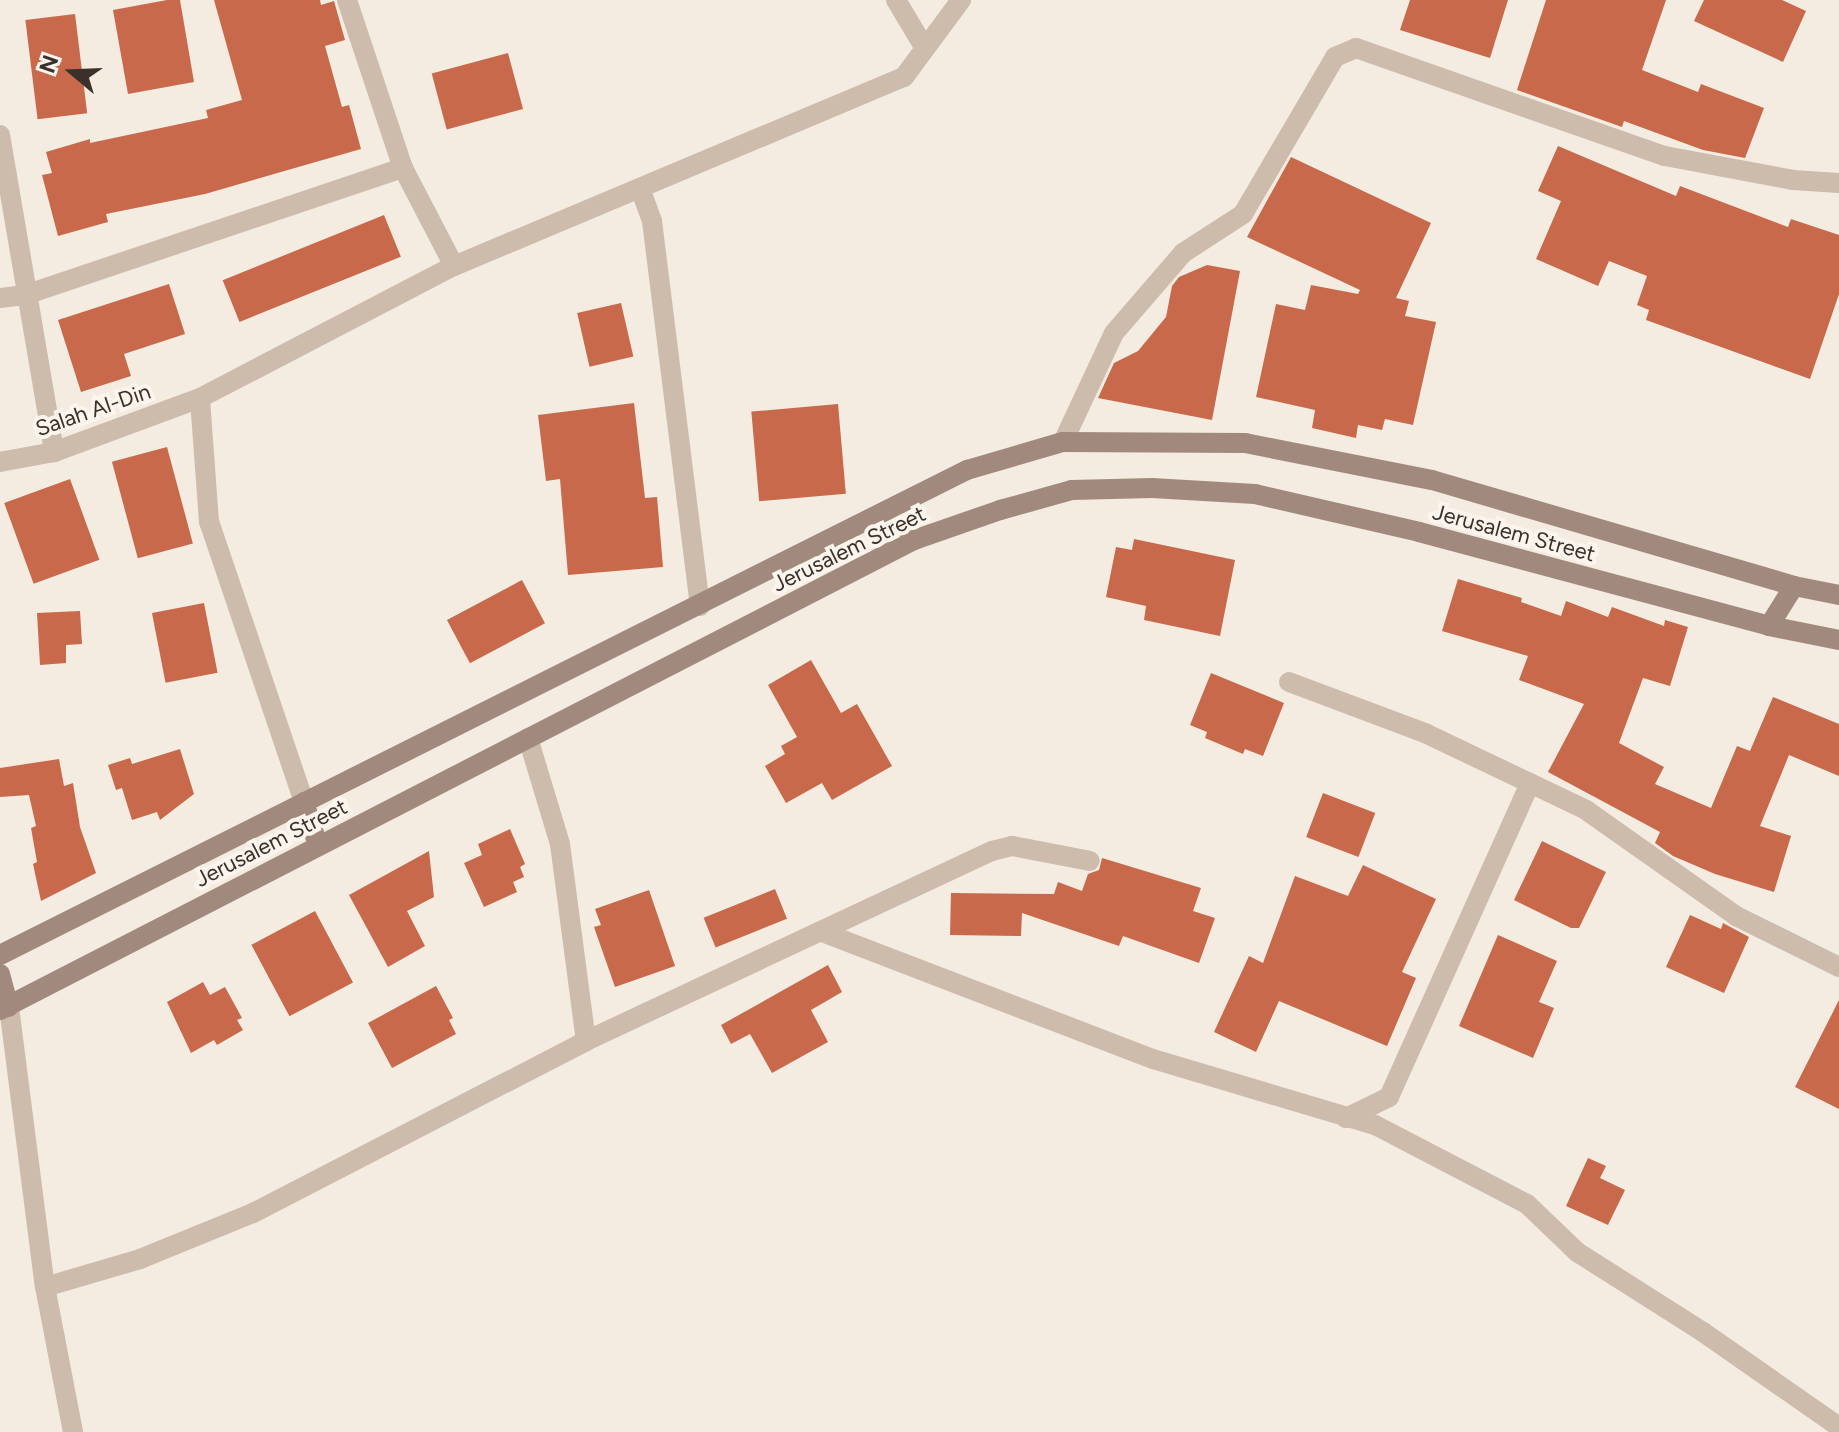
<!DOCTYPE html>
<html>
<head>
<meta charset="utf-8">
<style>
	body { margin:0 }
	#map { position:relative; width:1839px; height:1432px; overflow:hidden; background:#f4ebe1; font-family:Figtree,sans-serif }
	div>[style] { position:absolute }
	.building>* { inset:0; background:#c8694b; transform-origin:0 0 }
	.minor>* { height:20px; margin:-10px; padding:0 10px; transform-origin:10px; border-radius:10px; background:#cdbbac }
	.secondary>* { height:20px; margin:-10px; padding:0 10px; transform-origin:10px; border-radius:10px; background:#a18a7d }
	span { translate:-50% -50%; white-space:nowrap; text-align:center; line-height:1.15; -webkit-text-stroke:8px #fbf5ee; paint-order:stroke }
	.street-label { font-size:22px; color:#3b302b }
	.north { position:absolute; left:32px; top:32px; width:80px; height:80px; -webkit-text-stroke:6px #fbf5ee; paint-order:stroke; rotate:289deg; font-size:22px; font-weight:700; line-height:32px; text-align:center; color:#3b302b }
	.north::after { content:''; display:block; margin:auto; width:28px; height:36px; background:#3b302b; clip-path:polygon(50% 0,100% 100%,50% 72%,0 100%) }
</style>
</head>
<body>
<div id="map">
	<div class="building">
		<div style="clip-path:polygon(167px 0,180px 0,194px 82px,128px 94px,113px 10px)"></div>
		<div style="clip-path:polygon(214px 0,320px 0,321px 5px,334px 1px,345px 40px,325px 46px,342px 107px,349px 105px,361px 149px,205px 194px,106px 214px,108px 222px,58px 236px,42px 175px,52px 173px,46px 152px,90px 139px,90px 143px,208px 118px,206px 110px,242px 100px)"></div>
		<div style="clip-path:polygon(1410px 0,1508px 0,1490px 58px,1400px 30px)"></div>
		<div style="clip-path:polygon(1546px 0,1666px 0,1642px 70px,1698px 92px,1701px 84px,1764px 108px,1745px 158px,1703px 150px,1624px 121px,1622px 127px,1517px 90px)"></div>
		<div style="clip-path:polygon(1704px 0,1782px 0,1806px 11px,1783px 62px,1694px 21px)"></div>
		<div style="left:75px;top:14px;width:100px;height:50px;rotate:83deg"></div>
		<div style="left:508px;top:53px;width:58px;height:79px;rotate:75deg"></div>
		<div style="clip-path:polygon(1558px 146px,1676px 196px,1680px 186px,1788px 227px,1791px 219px,1839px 235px,1839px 294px,1810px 379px,1646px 320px,1649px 310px,1637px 305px,1647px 276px,1609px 261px,1598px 286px,1536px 259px,1561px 201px,1538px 191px)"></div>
		<div style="clip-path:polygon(1291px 157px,1431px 223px,1396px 298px,1409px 301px,1405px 316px,1436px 322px,1413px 425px,1385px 419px,1382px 430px,1358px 425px,1356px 438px,1312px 428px,1315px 410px,1256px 397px,1276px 304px,1305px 310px,1311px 285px,1358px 294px,1360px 290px,1247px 237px)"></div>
		<div style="left:384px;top:215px;width:45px;height:174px;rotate:68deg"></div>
		<div style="clip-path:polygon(1207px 265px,1240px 271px,1212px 420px,1098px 398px,1114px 363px,1138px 351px,1166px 317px,1172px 286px,1179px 277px)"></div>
		<div style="clip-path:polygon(169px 284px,185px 334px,124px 354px,131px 376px,81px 392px,58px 320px)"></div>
		<div style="left:621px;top:303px;width:55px;height:45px;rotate:77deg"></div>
		<div style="clip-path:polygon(634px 403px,645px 498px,657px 497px,663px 567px,568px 575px,560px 479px,546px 481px,538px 415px)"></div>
		<div style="left:838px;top:404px;width:90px;height:87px;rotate:85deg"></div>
		<div style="left:167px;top:447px;width:100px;height:57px;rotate:75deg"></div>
		<div style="left:70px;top:479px;width:86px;height:70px;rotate:70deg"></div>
		<div style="clip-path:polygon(1134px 539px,1235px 560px,1220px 636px,1144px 620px,1146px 606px,1106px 597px,1116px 547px,1132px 550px)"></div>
		<div style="clip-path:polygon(1458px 579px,1522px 598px,1521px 602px,1561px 616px,1566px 601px,1608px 617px,1612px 607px,1664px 626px,1665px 620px,1688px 627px,1670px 686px,1643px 678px,1619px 743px,1664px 767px,1655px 784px,1711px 808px,1737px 746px,1750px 751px,1773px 697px,1839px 724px,1839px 776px,1789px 755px,1760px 826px,1791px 836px,1774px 892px,1715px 874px,1673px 856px,1655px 843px,1660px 832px,1548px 772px,1584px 704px,1519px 680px,1528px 656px,1442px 631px)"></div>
		<div style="left:522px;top:580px;width:49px;height:85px;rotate:62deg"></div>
		<div style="left:204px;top:603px;width:71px;height:53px;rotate:79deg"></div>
		<div style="clip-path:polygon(80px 611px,82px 644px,66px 645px,66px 663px,40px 665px,37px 613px)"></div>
		<div style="clip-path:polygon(811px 660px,841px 713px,857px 704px,892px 766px,832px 800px,822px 783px,786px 803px,765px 766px,785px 754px,781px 746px,797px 737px,768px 685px)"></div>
		<div style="clip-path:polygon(1211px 673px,1284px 703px,1263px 756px,1245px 749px,1243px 754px,1205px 738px,1207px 732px,1190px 725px)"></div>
		<div style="clip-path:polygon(180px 749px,194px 794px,160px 820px,157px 812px,132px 820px,122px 788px,116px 790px,108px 765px,130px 758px,132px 764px)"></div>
		<div style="clip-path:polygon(59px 759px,64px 786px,73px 783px,80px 827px,96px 873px,41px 901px,33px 864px,37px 862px,31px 828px,36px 826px,29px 795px,0 797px,0 768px)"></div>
		<div style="left:1323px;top:793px;width:56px;height:47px;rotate:21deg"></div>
		<div style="clip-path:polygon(510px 829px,525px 864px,520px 867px,524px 877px,513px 882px,517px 892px,484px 907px,464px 863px,482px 855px,478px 844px)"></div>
		<div style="clip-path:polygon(1542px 841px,1606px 872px,1579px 928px,1571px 928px,1514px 900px)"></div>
		<div style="clip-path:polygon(429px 851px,434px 897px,407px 911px,425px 946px,388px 967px,349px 895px)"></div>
		<div style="clip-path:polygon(1102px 858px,1201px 888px,1193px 911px,1215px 918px,1199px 963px,1123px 936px,1119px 946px,1022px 913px,1021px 936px,950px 935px,951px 893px,1054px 894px,1058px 882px,1082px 891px,1088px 874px,1099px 870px)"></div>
		<div style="clip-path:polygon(1363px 865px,1436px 899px,1402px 972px,1416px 978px,1387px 1046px,1279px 1001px,1256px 1052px,1214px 1032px,1249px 956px,1263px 963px,1295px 876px,1348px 896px)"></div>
		<div style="left:775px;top:889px;width:32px;height:77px;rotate:68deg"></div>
		<div style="clip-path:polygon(649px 890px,675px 966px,615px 987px,594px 927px,601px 925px,595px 909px)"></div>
		<div style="left:315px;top:911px;width:81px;height:72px;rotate:62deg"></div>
		<div style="clip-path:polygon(1690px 915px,1721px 929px,1723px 923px,1749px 937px,1724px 993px,1666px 967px)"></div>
		<div style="clip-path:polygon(1498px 935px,1557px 961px,1539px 1002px,1554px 1008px,1533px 1058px,1459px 1026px)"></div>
		<div style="clip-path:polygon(828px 965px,842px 992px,811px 1010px,828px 1042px,772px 1073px,750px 1034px,731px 1044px,721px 1025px)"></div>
		<div style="clip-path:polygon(203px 982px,210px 995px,225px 987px,242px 1018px,237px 1020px,243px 1030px,217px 1045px,214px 1040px,191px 1053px,167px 1002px)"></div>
		<div style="clip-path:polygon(436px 986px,453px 1018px,449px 1020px,456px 1034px,392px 1068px,368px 1023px)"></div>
		<div style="clip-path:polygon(1839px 1000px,1839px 1109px,1795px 1087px)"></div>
		<div style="clip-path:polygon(1588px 1158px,1606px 1166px,1600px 1178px,1625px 1190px,1608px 1225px,1566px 1206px)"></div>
	</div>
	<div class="minor">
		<div style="left:347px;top:0;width:177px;rotate:71.6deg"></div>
		<div style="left:403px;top:168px;width:110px;rotate:62.5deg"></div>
		<div style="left:896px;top:0;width:55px;rotate:59.2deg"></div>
		<div style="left:0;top:135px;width:322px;rotate:80.3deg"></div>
		<div style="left:640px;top:188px;width:35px;rotate:70deg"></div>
		<div style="left:652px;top:221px;width:388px;rotate:82.9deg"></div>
		<div style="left:0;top:298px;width:25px;rotate:-7deg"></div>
		<div style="left:25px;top:295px;width:399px;rotate:-18.6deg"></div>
		<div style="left:1063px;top:442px;width:120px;rotate:-64.9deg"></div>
		<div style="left:1114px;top:333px;width:106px;rotate:-49.2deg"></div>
		<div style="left:1183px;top:253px;width:72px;rotate:-33deg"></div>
		<div style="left:1243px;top:214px;width:182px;rotate:-59.6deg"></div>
		<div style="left:1335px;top:57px;width:23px;rotate:-23deg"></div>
		<div style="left:1356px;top:48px;width:327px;rotate:19.3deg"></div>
		<div style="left:1665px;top:156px;width:130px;rotate:10.6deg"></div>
		<div style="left:1793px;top:180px;width:46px;rotate:3.7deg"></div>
		<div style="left:0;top:462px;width:55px;rotate:-10.5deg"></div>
		<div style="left:54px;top:452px;width:156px;rotate:-20.3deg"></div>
		<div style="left:1289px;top:682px;width:147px;rotate:20.6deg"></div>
		<div style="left:1427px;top:734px;width:176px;rotate:25.5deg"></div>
		<div style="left:1586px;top:810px;width:184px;rotate:35.2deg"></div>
		<div style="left:1736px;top:916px;width:115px;rotate:26.3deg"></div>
		<div style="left:528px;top:738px;width:111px;rotate:73.2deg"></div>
		<div style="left:560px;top:844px;width:199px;rotate:82.5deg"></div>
		<div style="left:304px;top:802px;width:296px;rotate:-108.7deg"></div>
		<div style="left:209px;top:522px;width:124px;rotate:-94.2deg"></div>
		<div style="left:200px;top:398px;width:286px;rotate:-27.5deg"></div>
		<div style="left:454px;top:266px;width:488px;rotate:-22.8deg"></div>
		<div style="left:904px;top:77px;width:96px;rotate:-53.5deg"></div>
		<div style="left:822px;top:932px;width:355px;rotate:21deg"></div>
		<div style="left:1153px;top:1059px;width:232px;rotate:16.6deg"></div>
		<div style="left:1375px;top:1125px;width:171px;rotate:27.5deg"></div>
		<div style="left:1527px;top:1204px;width:69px;rotate:43.8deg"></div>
		<div style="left:1577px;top:1252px;width:149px;rotate:32.4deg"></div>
		<div style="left:1703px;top:1332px;width:166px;rotate:34.9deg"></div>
		<div style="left:9px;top:1007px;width:282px;rotate:82.7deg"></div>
		<div style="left:1346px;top:1118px;width:48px;rotate:-26deg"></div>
		<div style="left:1389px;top:1097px;width:344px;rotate:-65.8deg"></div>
		<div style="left:73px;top:1432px;width:148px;rotate:-100.9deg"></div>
		<div style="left:45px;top:1287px;width:99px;rotate:-16.4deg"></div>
		<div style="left:140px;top:1259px;width:122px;rotate:-22.2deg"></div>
		<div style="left:253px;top:1213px;width:375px;rotate:-27.3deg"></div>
		<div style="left:586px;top:1041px;width:448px;rotate:-25.1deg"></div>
		<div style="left:992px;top:851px;width:21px;rotate:-14deg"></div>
		<div style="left:1012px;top:846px;width:79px;rotate:10.9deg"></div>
	</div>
	<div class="secondary">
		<div style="left:1769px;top:626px;width:47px;rotate:-58deg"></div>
		<div style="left:304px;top:802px;width:45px;rotate:72deg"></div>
		<div style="left:0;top:955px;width:1082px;rotate:-26.64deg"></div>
		<div style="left:967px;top:470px;width:100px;rotate:-16.3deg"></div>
		<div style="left:1063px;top:442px;width:182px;rotate:0.3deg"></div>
		<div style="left:1245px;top:443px;width:191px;rotate:11.2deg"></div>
		<div style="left:1432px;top:480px;width:377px;rotate:16.3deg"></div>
		<div style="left:1794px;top:586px;width:46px;rotate:11.3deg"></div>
		<div style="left:0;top:974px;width:34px;rotate:75deg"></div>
		<div style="left:0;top:1010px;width:1028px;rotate:-27.21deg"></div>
		<div style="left:914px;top:540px;width:91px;rotate:-19.2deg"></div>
		<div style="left:1000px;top:510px;width:75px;rotate:-15.5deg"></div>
		<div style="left:1072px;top:490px;width:80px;rotate:-1.4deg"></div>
		<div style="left:1152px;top:488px;width:103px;rotate:3.3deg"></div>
		<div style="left:1255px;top:494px;width:168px;rotate:13deg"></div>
		<div style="left:1419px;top:532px;width:362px;rotate:15deg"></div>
		<div style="left:1769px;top:626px;width:71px;rotate:11.3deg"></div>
	</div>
	<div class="street-label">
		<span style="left:93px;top:410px;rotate:-19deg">Salah Al-Din</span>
		<span style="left:1514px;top:533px;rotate:15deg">Jerusalem Street</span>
		<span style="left:849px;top:549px;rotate:-26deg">Jerusalem Street</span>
		<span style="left:271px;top:843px;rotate:-27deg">Jerusalem Street</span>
	</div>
	<div class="north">N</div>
</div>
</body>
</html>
